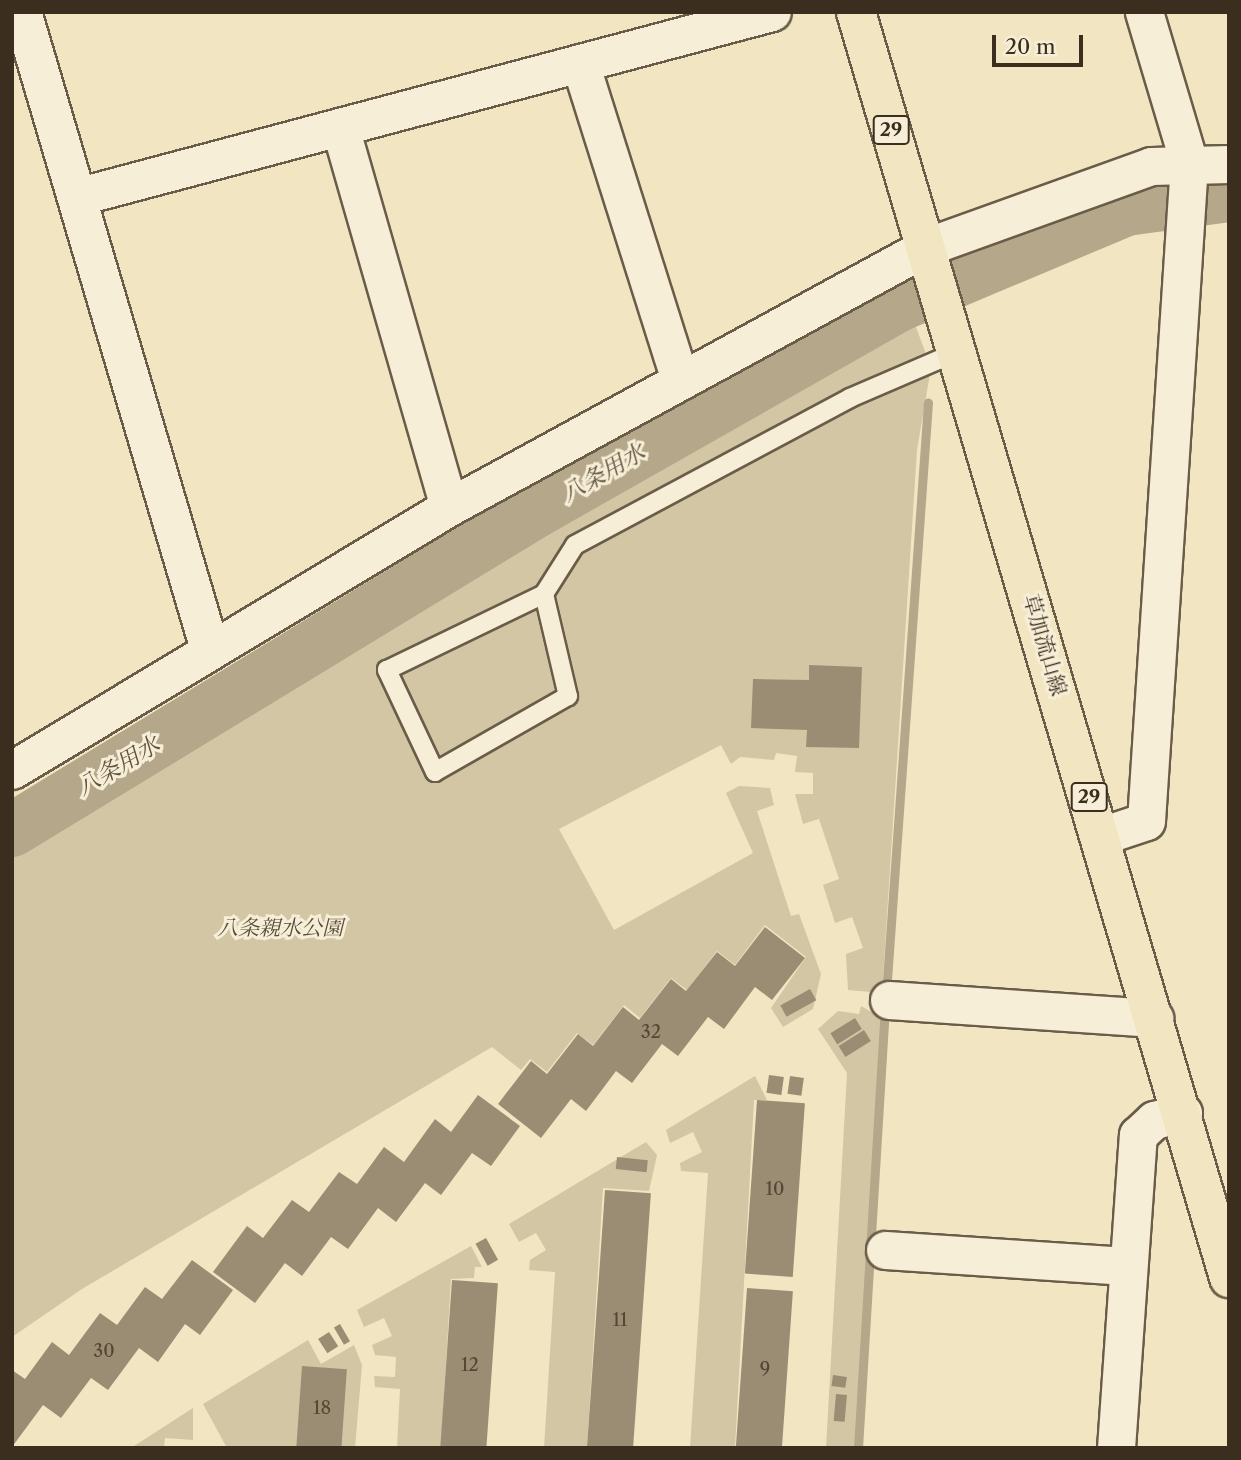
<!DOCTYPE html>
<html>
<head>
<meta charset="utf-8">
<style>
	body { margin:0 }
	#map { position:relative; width:1241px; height:1460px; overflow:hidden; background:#f2e5c1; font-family:"Libre Caslon Text","Noto Serif JP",serif }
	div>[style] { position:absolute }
	.green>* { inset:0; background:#d3c6a5 }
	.stream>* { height:9px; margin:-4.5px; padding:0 4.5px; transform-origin:4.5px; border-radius:4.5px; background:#b4a78a }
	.river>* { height:54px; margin:-27px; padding:0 27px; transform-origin:27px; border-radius:27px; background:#b4a78a }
	.building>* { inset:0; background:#9b8d73; transform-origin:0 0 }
	.roads { filter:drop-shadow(2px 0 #6a5c48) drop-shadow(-2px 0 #6a5c48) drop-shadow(0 2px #6a5c48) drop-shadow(0 -2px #6a5c48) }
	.lane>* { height:18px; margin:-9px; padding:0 9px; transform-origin:9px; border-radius:9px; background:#f7eed7 }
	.street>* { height:37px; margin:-18.5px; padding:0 18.5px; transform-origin:18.5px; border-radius:18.5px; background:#f7eed7 }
	.secondary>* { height:38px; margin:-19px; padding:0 19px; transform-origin:19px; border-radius:19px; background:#f7eed7 }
	.primary>* { height:38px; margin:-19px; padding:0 19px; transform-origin:19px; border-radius:19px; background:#f2e5c1 }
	span { translate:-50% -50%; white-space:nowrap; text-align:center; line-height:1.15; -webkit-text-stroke:6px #f7eed7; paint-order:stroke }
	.number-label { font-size:18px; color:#544634 }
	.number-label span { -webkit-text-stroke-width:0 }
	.shield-label span { padding:2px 5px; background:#f7eed7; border:2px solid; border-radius:5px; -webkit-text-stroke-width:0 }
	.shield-label { font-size:19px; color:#3c2e1f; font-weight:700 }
	.street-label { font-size:21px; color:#3c2e1f }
	.park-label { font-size:21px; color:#5a4c3a; font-style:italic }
	.water-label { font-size:23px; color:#60523f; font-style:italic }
	.frame { position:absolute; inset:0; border:14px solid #3c2e1f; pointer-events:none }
	.scale { position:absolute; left:992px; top:35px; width:91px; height:32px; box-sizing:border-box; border:4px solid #3c2e1f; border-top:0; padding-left:9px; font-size:21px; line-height:24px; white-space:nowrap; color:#3c2e1f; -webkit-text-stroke:5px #f7eed7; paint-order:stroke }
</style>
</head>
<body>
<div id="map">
	<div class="green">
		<div style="clip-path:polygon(908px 305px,931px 368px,917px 450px,882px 993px,848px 990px,846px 954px,863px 948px,852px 917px,835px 923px,823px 885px,839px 879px,819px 819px,803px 824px,795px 794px,813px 794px,813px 773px,795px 772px,797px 756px,776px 753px,774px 760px,740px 757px,731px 764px,721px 745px,559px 829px,614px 930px,753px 853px,726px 793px,739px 786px,770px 788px,774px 805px,757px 811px,791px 916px,799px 914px,821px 974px,813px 1009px,783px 1027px,771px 1008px,806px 957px,765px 925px,735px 965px,717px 951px,687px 990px,671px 978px,640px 1018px,624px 1005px,593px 1045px,577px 1033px,547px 1072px,530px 1059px,521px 1070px,492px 1047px,82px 1289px,12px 1337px,12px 846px,392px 608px)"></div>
		<div style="clip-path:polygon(861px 1006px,882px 1018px,855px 1448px,826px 1448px,847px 1073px,818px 1029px,838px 1011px,859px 1014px)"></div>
		<div style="clip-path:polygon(755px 1076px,767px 1100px,754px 1100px,735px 1448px,690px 1448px,708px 1173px,681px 1171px,680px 1163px,702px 1152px,693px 1132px,670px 1143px,666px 1130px)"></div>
		<div style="clip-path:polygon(646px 1142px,657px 1155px,649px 1191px,603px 1188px,587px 1448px,544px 1448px,555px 1272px,529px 1270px,530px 1260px,546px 1250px,536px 1233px,519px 1242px,509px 1224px)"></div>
		<div style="clip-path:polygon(471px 1246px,482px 1267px,475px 1267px,474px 1278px,451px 1279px,441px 1448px,397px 1448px,400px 1389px,375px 1387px,374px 1376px,395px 1377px,396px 1357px,375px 1355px,372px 1345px,392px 1336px,384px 1318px,364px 1327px,357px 1310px)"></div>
		<div style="clip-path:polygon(308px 1340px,321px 1364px,354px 1345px,362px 1365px,355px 1448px,227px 1448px,203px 1404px)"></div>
		<div style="clip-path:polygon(193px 1408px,193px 1440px,165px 1438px,164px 1448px,131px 1448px)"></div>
	</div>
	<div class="stream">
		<div style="left:886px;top:994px;width:593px;rotate:-85.94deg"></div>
		<div style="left:858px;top:1448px;width:442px;rotate:-86.5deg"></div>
	</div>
	<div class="river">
		<div style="left:12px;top:830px;width:611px;rotate:-31.35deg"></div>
		<div style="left:534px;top:512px;width:419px;rotate:-29.6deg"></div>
		<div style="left:898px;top:305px;width:247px;rotate:-22.8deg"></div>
		<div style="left:1126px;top:209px;width:104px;rotate:-7.7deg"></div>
	</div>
	<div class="building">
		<div style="clip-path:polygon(809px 665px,862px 667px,859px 748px,806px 747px,807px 730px,751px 728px,753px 679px,809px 680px)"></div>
		<div style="clip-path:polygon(765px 927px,805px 958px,772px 1000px,755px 987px,724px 1029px,708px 1017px,678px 1056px,662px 1044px,632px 1083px,616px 1071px,586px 1111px,571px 1099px,541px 1138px,498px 1104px,531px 1061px,547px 1074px,578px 1034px,593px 1046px,623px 1007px,639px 1020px,671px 979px,686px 991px,717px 952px,735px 966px)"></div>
		<div style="left:810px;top:989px;width:13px;height:34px;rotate:61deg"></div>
		<div style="left:855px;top:1018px;width:13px;height:29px;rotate:58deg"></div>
		<div style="left:864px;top:1030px;width:13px;height:30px;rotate:58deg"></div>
		<div style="left:769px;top:1075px;width:15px;height:18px;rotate:8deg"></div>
		<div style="left:790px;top:1076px;width:14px;height:18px;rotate:8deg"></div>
		<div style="clip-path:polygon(478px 1095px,520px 1126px,491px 1166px,472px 1153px,441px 1195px,425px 1183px,396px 1222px,378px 1208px,348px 1249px,331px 1237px,302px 1276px,285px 1263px,255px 1303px,213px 1272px,247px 1226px,263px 1238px,292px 1200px,309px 1212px,339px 1172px,357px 1184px,384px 1147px,404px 1162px,435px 1119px,451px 1132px)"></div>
		<div style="left:757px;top:1100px;width:48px;height:174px;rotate:4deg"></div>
		<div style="left:617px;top:1157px;width:31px;height:12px;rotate:6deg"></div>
		<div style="left:605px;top:1190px;width:46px;height:259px;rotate:4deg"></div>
		<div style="left:486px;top:1238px;width:25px;height:12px;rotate:61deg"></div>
		<div style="clip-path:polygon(192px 1260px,233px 1290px,200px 1335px,185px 1324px,158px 1362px,139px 1348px,108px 1390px,91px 1378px,61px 1418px,43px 1405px,12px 1447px,12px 1370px,25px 1379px,52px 1342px,69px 1355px,100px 1313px,117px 1325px,145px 1287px,162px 1299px)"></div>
		<div style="left:452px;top:1280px;width:46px;height:168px;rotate:4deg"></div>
		<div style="left:747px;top:1288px;width:46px;height:160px;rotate:4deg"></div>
		<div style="left:340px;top:1324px;width:20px;height:7px;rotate:60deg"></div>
		<div style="left:329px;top:1332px;width:17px;height:13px;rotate:57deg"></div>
		<div style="left:302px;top:1366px;width:45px;height:82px;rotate:4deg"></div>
		<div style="left:833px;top:1375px;width:14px;height:11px;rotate:8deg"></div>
		<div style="left:836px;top:1394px;width:11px;height:27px;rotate:5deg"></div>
	</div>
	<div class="roads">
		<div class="lane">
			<div style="left:544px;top:594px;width:105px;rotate:76.8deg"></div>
			<div style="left:568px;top:696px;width:153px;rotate:150.3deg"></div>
			<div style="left:435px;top:772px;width:113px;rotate:-115.2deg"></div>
			<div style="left:387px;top:670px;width:174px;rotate:-25.8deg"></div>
			<div style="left:544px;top:594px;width:58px;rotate:-57.7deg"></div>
			<div style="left:575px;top:545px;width:312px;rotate:-28.1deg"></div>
			<div style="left:850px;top:398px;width:116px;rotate:-23.3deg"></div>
		</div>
		<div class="street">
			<div style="left:580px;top:63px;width:333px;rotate:72.5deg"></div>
			<div style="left:340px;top:127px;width:395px;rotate:74deg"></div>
			<div style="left:76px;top:197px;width:720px;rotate:-14.89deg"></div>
			<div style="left:12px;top:770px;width:510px;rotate:-31.04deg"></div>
			<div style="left:449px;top:507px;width:543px;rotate:-28.59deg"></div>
			<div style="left:926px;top:247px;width:239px;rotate:-19.8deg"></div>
			<div style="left:1151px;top:166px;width:78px;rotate:-1.5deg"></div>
			<div style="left:1101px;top:836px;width:47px;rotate:-18.4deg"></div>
			<div style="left:1146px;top:821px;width:659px;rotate:-86.26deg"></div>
			<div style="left:1189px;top:163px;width:158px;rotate:-106.6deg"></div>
			<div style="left:889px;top:1000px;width:266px;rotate:3.9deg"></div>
			<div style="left:885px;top:1250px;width:242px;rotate:3.8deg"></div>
			<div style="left:1116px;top:1448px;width:314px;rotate:-86deg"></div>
			<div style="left:1138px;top:1135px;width:22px;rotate:-43deg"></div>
			<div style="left:1154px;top:1120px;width:30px;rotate:-14deg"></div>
		</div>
		<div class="secondary">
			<div style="left:22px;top:12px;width:661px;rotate:73.57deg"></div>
		</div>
		<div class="primary">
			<div style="left:856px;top:12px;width:1320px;rotate:73.58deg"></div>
		</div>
	</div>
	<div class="number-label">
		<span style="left:651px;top:1032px">32</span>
		<span style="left:775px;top:1189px">10</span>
		<span style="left:620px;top:1320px">11</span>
		<span style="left:104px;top:1351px">30</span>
		<span style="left:470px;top:1365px">12</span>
		<span style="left:765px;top:1369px">9</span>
		<span style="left:322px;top:1408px">18</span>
	</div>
	<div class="shield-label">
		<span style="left:891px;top:130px">29</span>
		<span style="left:1089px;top:797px">29</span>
	</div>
	<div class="street-label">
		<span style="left:1045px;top:645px;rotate:74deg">草加流山線</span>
	</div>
	<div class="park-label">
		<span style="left:280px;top:928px">八条親水公園</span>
	</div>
	<div class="water-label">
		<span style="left:603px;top:473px;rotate:-30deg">八条用水</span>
		<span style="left:118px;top:766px;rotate:-31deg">八条用水</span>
	</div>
	<div class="frame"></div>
	<div class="scale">20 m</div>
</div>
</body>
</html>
